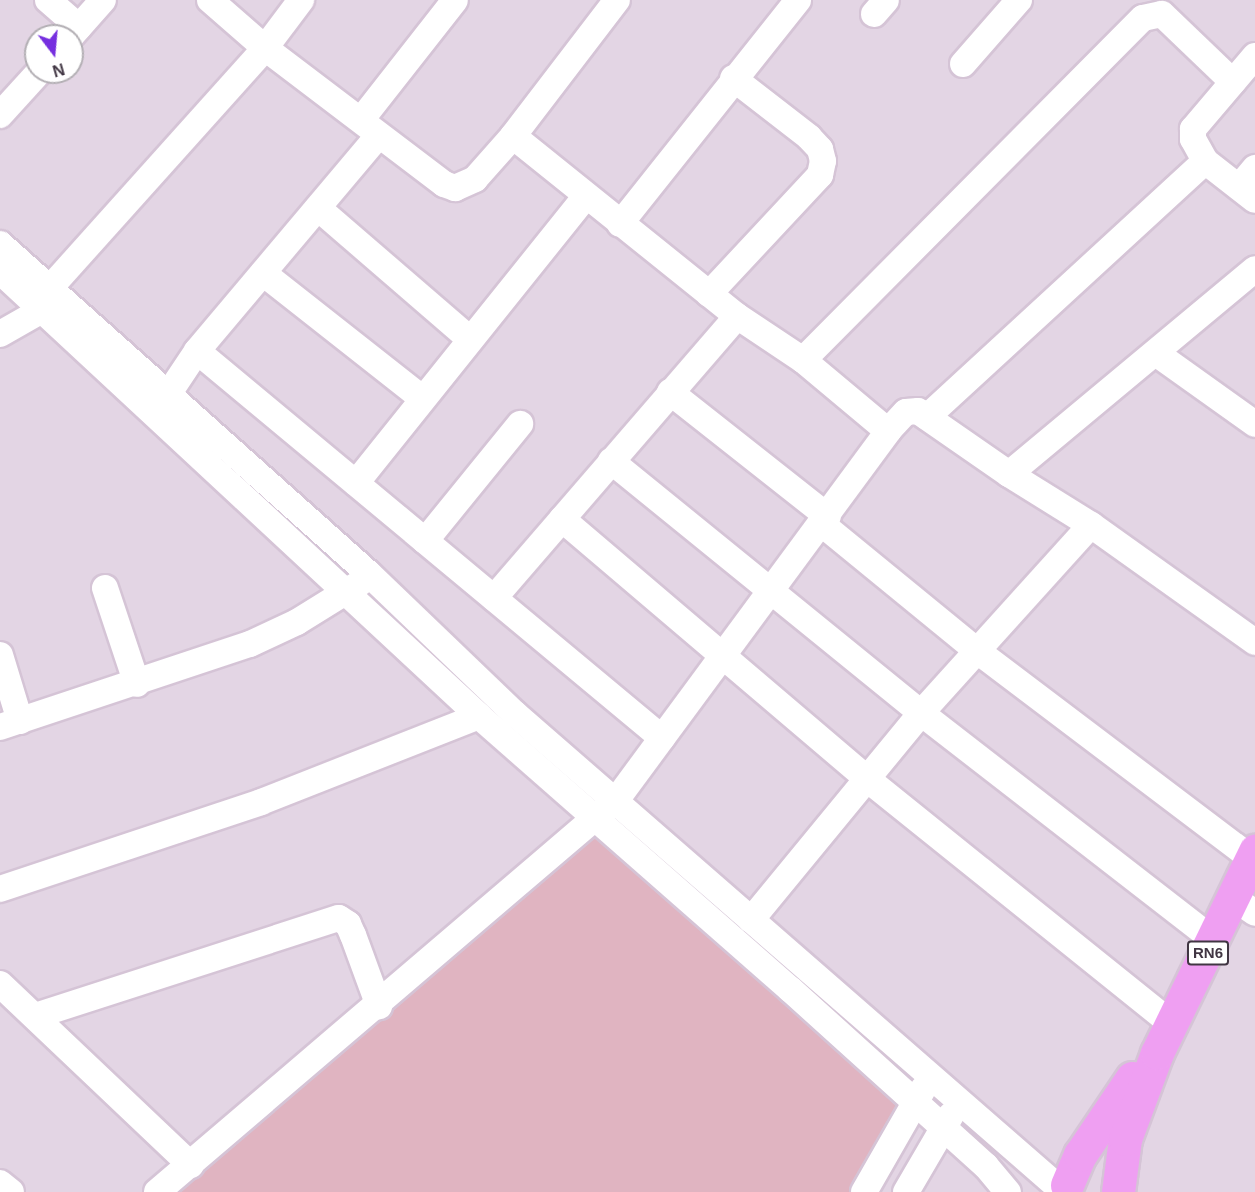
<!DOCTYPE html>
<html>
<head>
<meta charset="utf-8">
<style>
	body { margin:0 }
	#map { position:relative; width:1255px; height:1192px; overflow:hidden; background:#f0e6f1; font-family:Helvetica,sans-serif }
	div>[style] { position:absolute }
	.residential>* { inset:0; background:#e3d5e4 }
	.green>* { inset:0; background:#e0b4c1 }
	.roads { filter:drop-shadow(2px 0 #d5c4d6) drop-shadow(-2px 0 #d5c4d6) drop-shadow(0 2px #d5c4d6) drop-shadow(0 -2px #d5c4d6) }
	.minor>* { height:26px; margin:-13px; padding:0 13px; transform-origin:13px; border-radius:13px; background:#fff }
	.primary>* { height:33px; margin:-16.5px; padding:0 16.5px; transform-origin:16.5px; border-radius:16.5px; background:#ef9ff2 }
	span { translate:-50% -50%; white-space:nowrap; text-align:center; line-height:1.15; -webkit-text-stroke:4.5px #fff; paint-order:stroke }
	.shield-label span { padding:2px 4px; background:#fff; border:2px solid; border-radius:4px; -webkit-text-stroke-width:0 }
	.shield-label { font-size:15px; color:#413643; font-weight:700 }
	.north { position:absolute; left:24px; top:24px; width:60px; height:60px; box-sizing:border-box; background:#fff; border:2px solid #b3afb4; border-radius:50%; rotate:164deg; font-size:16px; font-weight:700; line-height:24px; text-align:center; color:#413643 }
	.north::after { content:''; display:block; margin:auto; width:21px; height:27px; background:#762fdf; clip-path:polygon(50% 0,100% 100%,50% 72%,0 100%) }
</style>
</head>
<body>
<div id="map">
	<div class="residential">
		<div style="clip-path:polygon(evenodd,0 0,1255px 0,1255px 1192px,0 1192px,0 0,36px 36px,72px 36px,72px 72px,36px 72px,36px 36px)"></div>
	</div>
	<div class="green">
		<div style="clip-path:polygon(598px 834px,898px 1105px,849px 1192px,180px 1192px)"></div>
	</div>
	<div class="roads">
		<div class="minor">
			<div style="left:48px;top:0;width:41px;rotate:41.1deg"></div>
			<div style="left:210px;top:0;width:73px;rotate:41.1deg"></div>
			<div style="left:265px;top:48px;width:225px;rotate:37.2deg"></div>
			<div style="left:444px;top:184px;width:12px;rotate:20deg"></div>
			<div style="left:455px;top:188px;width:22px;rotate:-24deg"></div>
			<div style="left:475px;top:179px;width:57px;rotate:-48.5deg"></div>
			<div style="left:513px;top:136px;width:171px;rotate:-52.6deg"></div>
			<div style="left:874px;top:14px;width:18px;rotate:-49deg"></div>
			<div style="left:71px;top:36px;width:48px;rotate:-48.4deg"></div>
			<div style="left:1255px;top:56px;width:96px;rotate:130.3deg"></div>
			<div style="left:1193px;top:129px;width:10px;rotate:90deg"></div>
			<div style="left:1193px;top:139px;width:25px;rotate:61deg"></div>
			<div style="left:1205px;top:161px;width:63px;rotate:38deg"></div>
			<div style="left:963px;top:64px;width:85px;rotate:-48.8deg"></div>
			<div style="left:0;top:115px;width:58px;rotate:-47.8deg"></div>
			<div style="left:361px;top:120px;width:152px;rotate:-51.9deg"></div>
			<div style="left:513px;top:136px;width:287px;rotate:38.8deg"></div>
			<div style="left:737px;top:316px;width:79px;rotate:33.7deg"></div>
			<div style="left:803px;top:360px;width:111px;rotate:39.9deg"></div>
			<div style="left:1239px;top:187px;width:25px;rotate:-50deg"></div>
			<div style="left:318px;top:208px;width:201px;rotate:40.8deg"></div>
			<div style="left:620px;top:224px;width:286px;rotate:-51.5deg"></div>
			<div style="left:0;top:244px;width:495px;rotate:41.8deg"></div>
			<div style="left:369px;top:574px;width:201px;rotate:43.8deg"></div>
			<div style="left:514px;top:713px;width:723px;rotate:41.07deg"></div>
			<div style="left:0;top:271px;width:654px;rotate:42.89deg"></div>
			<div style="left:479px;top:716px;width:414px;rotate:41.3deg"></div>
			<div style="left:790px;top:989px;width:264px;rotate:42.1deg"></div>
			<div style="left:986px;top:1166px;width:34px;rotate:50deg"></div>
			<div style="left:263px;top:273px;width:202px;rotate:38.2deg"></div>
			<div style="left:709px;top:294px;width:163px;rotate:-47deg"></div>
			<div style="left:820px;top:175px;width:14px;rotate:-78deg"></div>
			<div style="left:823px;top:161px;width:12px;rotate:-104deg"></div>
			<div style="left:820px;top:149px;width:16px;rotate:-133deg"></div>
			<div style="left:809px;top:137px;width:96px;rotate:-142.2deg"></div>
			<div style="left:0;top:334px;width:48px;rotate:-29.7deg"></div>
			<div style="left:42px;top:310px;width:23px;rotate:-70deg"></div>
			<div style="left:50px;top:288px;width:322px;rotate:-48.1deg"></div>
			<div style="left:265px;top:48px;width:60px;rotate:-53.1deg"></div>
			<div style="left:197px;top:351px;width:605px;rotate:39.77deg"></div>
			<div style="left:1157px;top:354px;width:120px;rotate:35.5deg"></div>
			<div style="left:803px;top:360px;width:482px;rotate:-45.2deg"></div>
			<div style="left:1143px;top:18px;width:19px;rotate:-12deg"></div>
			<div style="left:1162px;top:14px;width:98px;rotate:43.8deg"></div>
			<div style="left:670px;top:392px;width:201px;rotate:38.3deg"></div>
			<div style="left:169px;top:393px;width:50px;rotate:-56.3deg"></div>
			<div style="left:197px;top:351px;width:282px;rotate:-49.9deg"></div>
			<div style="left:927px;top:417px;width:378px;rotate:-42.6deg"></div>
			<div style="left:611px;top:461px;width:400px;rotate:39.1deg"></div>
			<div style="left:921px;top:713px;width:372px;rotate:37.8deg"></div>
			<div style="left:1009px;top:474px;width:320px;rotate:-39.8deg"></div>
			<div style="left:356px;top:483px;width:368px;rotate:-51.3deg"></div>
			<div style="left:562px;top:519px;width:399px;rotate:40.4deg"></div>
			<div style="left:866px;top:778px;width:393px;rotate:38.8deg"></div>
			<div style="left:822px;top:524px;width:199px;rotate:39.3deg"></div>
			<div style="left:976px;top:650px;width:345px;rotate:37.1deg"></div>
			<div style="left:425px;top:541px;width:151px;rotate:-50.9deg"></div>
			<div style="left:105px;top:588px;width:101px;rotate:71.6deg"></div>
			<div style="left:494px;top:598px;width:372px;rotate:-49.2deg"></div>
			<div style="left:0;top:655px;width:69px;rotate:73.1deg"></div>
			<div style="left:0;top:727px;width:263px;rotate:-18.4deg"></div>
			<div style="left:250px;top:644px;width:52px;rotate:-25.1deg"></div>
			<div style="left:297px;top:622px;width:74px;rotate:-31.8deg"></div>
			<div style="left:0;top:889px;width:275px;rotate:-18.4deg"></div>
			<div style="left:261px;top:802px;width:234px;rotate:-21.5deg"></div>
			<div style="left:1231px;top:896px;width:29px;rotate:35deg"></div>
			<div style="left:751px;top:920px;width:268px;rotate:-50.6deg"></div>
			<div style="left:921px;top:713px;width:253px;rotate:-47.9deg"></div>
			<div style="left:0;top:984px;width:263px;rotate:43.5deg"></div>
			<div style="left:35px;top:1016px;width:319px;rotate:-17.9deg"></div>
			<div style="left:339px;top:918px;width:11px;rotate:34deg"></div>
			<div style="left:348px;top:924px;width:12px;rotate:66deg"></div>
			<div style="left:353px;top:935px;width:76px;rotate:69.9deg"></div>
			<div style="left:0;top:1183px;width:14px;rotate:39deg"></div>
			<div style="left:157px;top:1192px;width:605px;rotate:-40.51deg"></div>
			<div style="left:617px;top:799px;width:457px;rotate:-53.6deg"></div>
			<div style="left:888px;top:431px;width:26px;rotate:-47deg"></div>
			<div style="left:906px;top:412px;width:12px;rotate:-5deg"></div>
			<div style="left:918px;top:411px;width:111px;rotate:34.7deg"></div>
			<div style="left:1009px;top:474px;width:97px;rotate:31.9deg"></div>
			<div style="left:1091px;top:525px;width:201px;rotate:35.5deg"></div>
			<div style="left:864px;top:1192px;width:119px;rotate:-60.2deg"></div>
			<div style="left:906px;top:1192px;width:89px;rotate:-59.7deg"></div>
		</div>
		<div class="primary">
			<div style="left:1067px;top:1185px;width:33px;rotate:-67deg"></div>
			<div style="left:1080px;top:1155px;width:93px;rotate:-56deg"></div>
			<div style="left:1118px;top:1192px;width:53px;rotate:-82.5deg"></div>
			<div style="left:1125px;top:1139px;width:92px;rotate:-69.6deg"></div>
			<div style="left:1157px;top:1053px;width:225px;rotate:-64.1deg"></div>
		</div>
	</div>
	<div class="shield-label">
		<span style="left:1208px;top:953px">RN6</span>
	</div>
	<div class="north">N</div>
</div>
</body>
</html>
